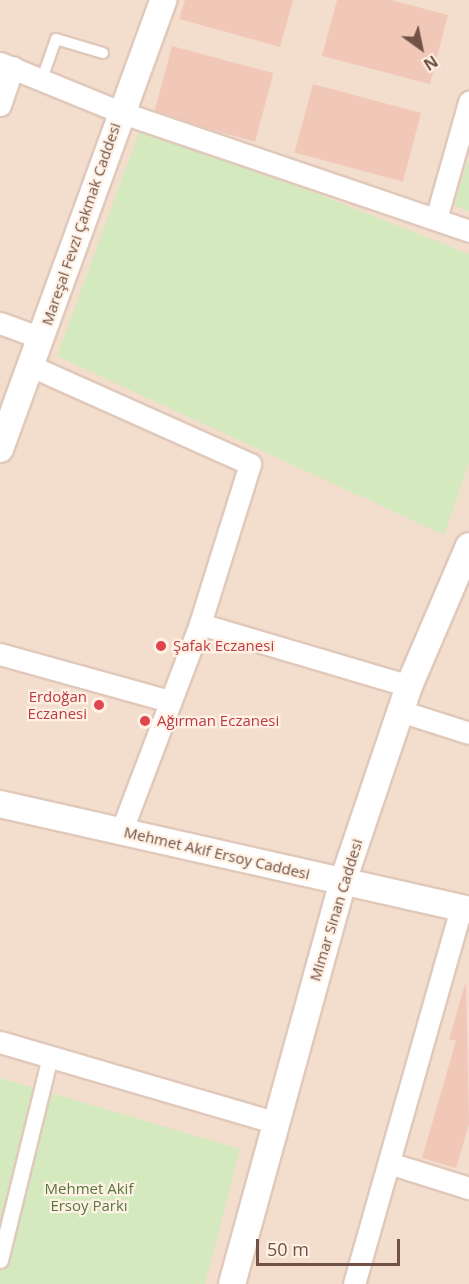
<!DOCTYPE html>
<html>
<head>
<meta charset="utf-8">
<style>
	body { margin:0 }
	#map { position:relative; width:469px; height:1284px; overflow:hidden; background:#fceddf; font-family:"Open Sans",sans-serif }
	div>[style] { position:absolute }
	.residential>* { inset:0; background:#f3decd; transform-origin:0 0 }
	.green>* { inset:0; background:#d4e9be }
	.building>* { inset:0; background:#f1c7b7; transform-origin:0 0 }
	.roads { filter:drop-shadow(2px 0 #e0c9bb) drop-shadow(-2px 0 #e0c9bb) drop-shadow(0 2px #e0c9bb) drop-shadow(0 -2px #e0c9bb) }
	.service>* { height:10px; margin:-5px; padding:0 5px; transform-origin:5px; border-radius:5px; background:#fff }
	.pedestrian>* { height:15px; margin:-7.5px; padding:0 7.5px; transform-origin:7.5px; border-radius:7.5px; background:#fff }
	.minor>* { height:21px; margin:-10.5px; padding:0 10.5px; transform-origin:10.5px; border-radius:10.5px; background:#fff }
	.tertiary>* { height:26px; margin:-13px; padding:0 13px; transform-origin:13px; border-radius:13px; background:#fff }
	.dots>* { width:16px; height:16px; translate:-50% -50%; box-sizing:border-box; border:3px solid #fff2e5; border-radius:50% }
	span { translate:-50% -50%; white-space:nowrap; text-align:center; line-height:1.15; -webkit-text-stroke:4.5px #fff2e5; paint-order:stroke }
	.street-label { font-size:15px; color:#725247 }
	.health-label { font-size:15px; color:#be3a42 }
	.left { translate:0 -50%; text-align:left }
	.right { translate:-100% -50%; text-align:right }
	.park-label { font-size:15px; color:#56783f }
	.north { position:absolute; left:391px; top:18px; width:60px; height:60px; -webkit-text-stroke:4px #fff2e5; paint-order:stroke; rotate:147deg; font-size:16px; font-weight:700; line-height:24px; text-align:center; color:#725247 }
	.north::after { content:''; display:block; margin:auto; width:21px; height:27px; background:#725247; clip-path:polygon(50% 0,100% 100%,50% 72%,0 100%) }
	.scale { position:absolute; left:256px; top:1239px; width:144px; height:27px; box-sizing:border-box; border:3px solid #725247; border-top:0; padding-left:8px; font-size:18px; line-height:21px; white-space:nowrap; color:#725247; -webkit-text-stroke:4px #fff2e5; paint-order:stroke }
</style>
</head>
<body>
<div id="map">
	<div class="residential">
		<div style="left:0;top:0;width:469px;height:1284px"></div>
	</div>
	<div class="green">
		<div style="clip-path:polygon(142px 124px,469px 254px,469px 463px,444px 535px,57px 356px)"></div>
		<div style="clip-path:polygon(469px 158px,469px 211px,454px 205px)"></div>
		<div style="clip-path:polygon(0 1078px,240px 1149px,205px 1284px,0 1284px)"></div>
	</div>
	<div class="building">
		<div style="clip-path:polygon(185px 0,293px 0,280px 47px,179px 19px)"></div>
		<div style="clip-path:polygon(337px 0,391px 0,448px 15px,430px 84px,322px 56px)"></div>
		<div style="left:172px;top:46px;width:105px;height:71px;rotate:15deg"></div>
		<div style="left:313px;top:84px;width:112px;height:71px;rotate:15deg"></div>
		<div style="clip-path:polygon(466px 981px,469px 1124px,456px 1168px,422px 1158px,456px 1041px,449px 1039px)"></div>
	</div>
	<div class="roads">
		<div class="service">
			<div style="left:42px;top:79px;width:42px;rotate:-70.7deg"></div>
			<div style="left:56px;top:39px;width:49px;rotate:16.6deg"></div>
		</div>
		<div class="pedestrian">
			<div style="left:0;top:1260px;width:209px;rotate:-76.2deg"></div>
		</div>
		<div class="minor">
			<div style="left:0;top:63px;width:130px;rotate:22.2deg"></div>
			<div style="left:120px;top:112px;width:369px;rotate:18.8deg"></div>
			<div style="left:0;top:105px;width:40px;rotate:-71.1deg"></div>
			<div style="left:436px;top:219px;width:122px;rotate:-74.2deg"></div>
			<div style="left:0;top:323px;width:44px;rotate:20.1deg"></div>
			<div style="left:31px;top:366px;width:240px;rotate:24.1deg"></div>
			<div style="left:250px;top:464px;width:168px;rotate:107.4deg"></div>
			<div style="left:0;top:654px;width:176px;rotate:15.5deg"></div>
			<div style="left:400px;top:711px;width:72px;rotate:17.7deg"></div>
			<div style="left:121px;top:832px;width:222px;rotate:-69.2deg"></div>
			<div style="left:200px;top:624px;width:218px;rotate:16.5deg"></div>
			<div style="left:0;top:1042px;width:284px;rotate:16.3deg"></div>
			<div style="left:389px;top:1163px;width:84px;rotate:17.4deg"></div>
			<div style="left:354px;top:1284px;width:391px;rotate:-74.1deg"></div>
		</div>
		<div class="tertiary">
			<div style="left:0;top:449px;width:478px;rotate:-70deg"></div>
			<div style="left:0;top:804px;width:481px;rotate:12.7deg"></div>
			<div style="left:232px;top:1284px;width:418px;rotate:-74.6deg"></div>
			<div style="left:343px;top:881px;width:206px;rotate:-71.3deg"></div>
			<div style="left:409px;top:686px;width:152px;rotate:-66.8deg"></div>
		</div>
	</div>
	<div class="dots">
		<div style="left:161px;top:646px;background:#e0444e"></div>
		<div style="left:99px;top:705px;background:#e0444e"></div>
		<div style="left:145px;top:721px;background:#e0444e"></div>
	</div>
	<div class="street-label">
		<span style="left:81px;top:224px;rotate:-71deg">Mareşal Fevzi Çakmak Caddesi</span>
		<span style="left:217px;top:853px;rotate:13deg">Mehmet Akif Ersoy Caddesi</span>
		<span style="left:336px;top:910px;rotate:-73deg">Mimar Sinan Caddesi</span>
	</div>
	<div class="health-label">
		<span class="left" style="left:173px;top:646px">Şafak Eczanesi</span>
		<span class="right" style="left:87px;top:705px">Erdoğan<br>Eczanesi</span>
		<span class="left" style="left:157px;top:721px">Ağırman Eczanesi</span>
	</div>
	<div class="park-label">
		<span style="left:89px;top:1197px">Mehmet Akif<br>Ersoy Parkı</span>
	</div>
	<div class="north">N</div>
	<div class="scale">50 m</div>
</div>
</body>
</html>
